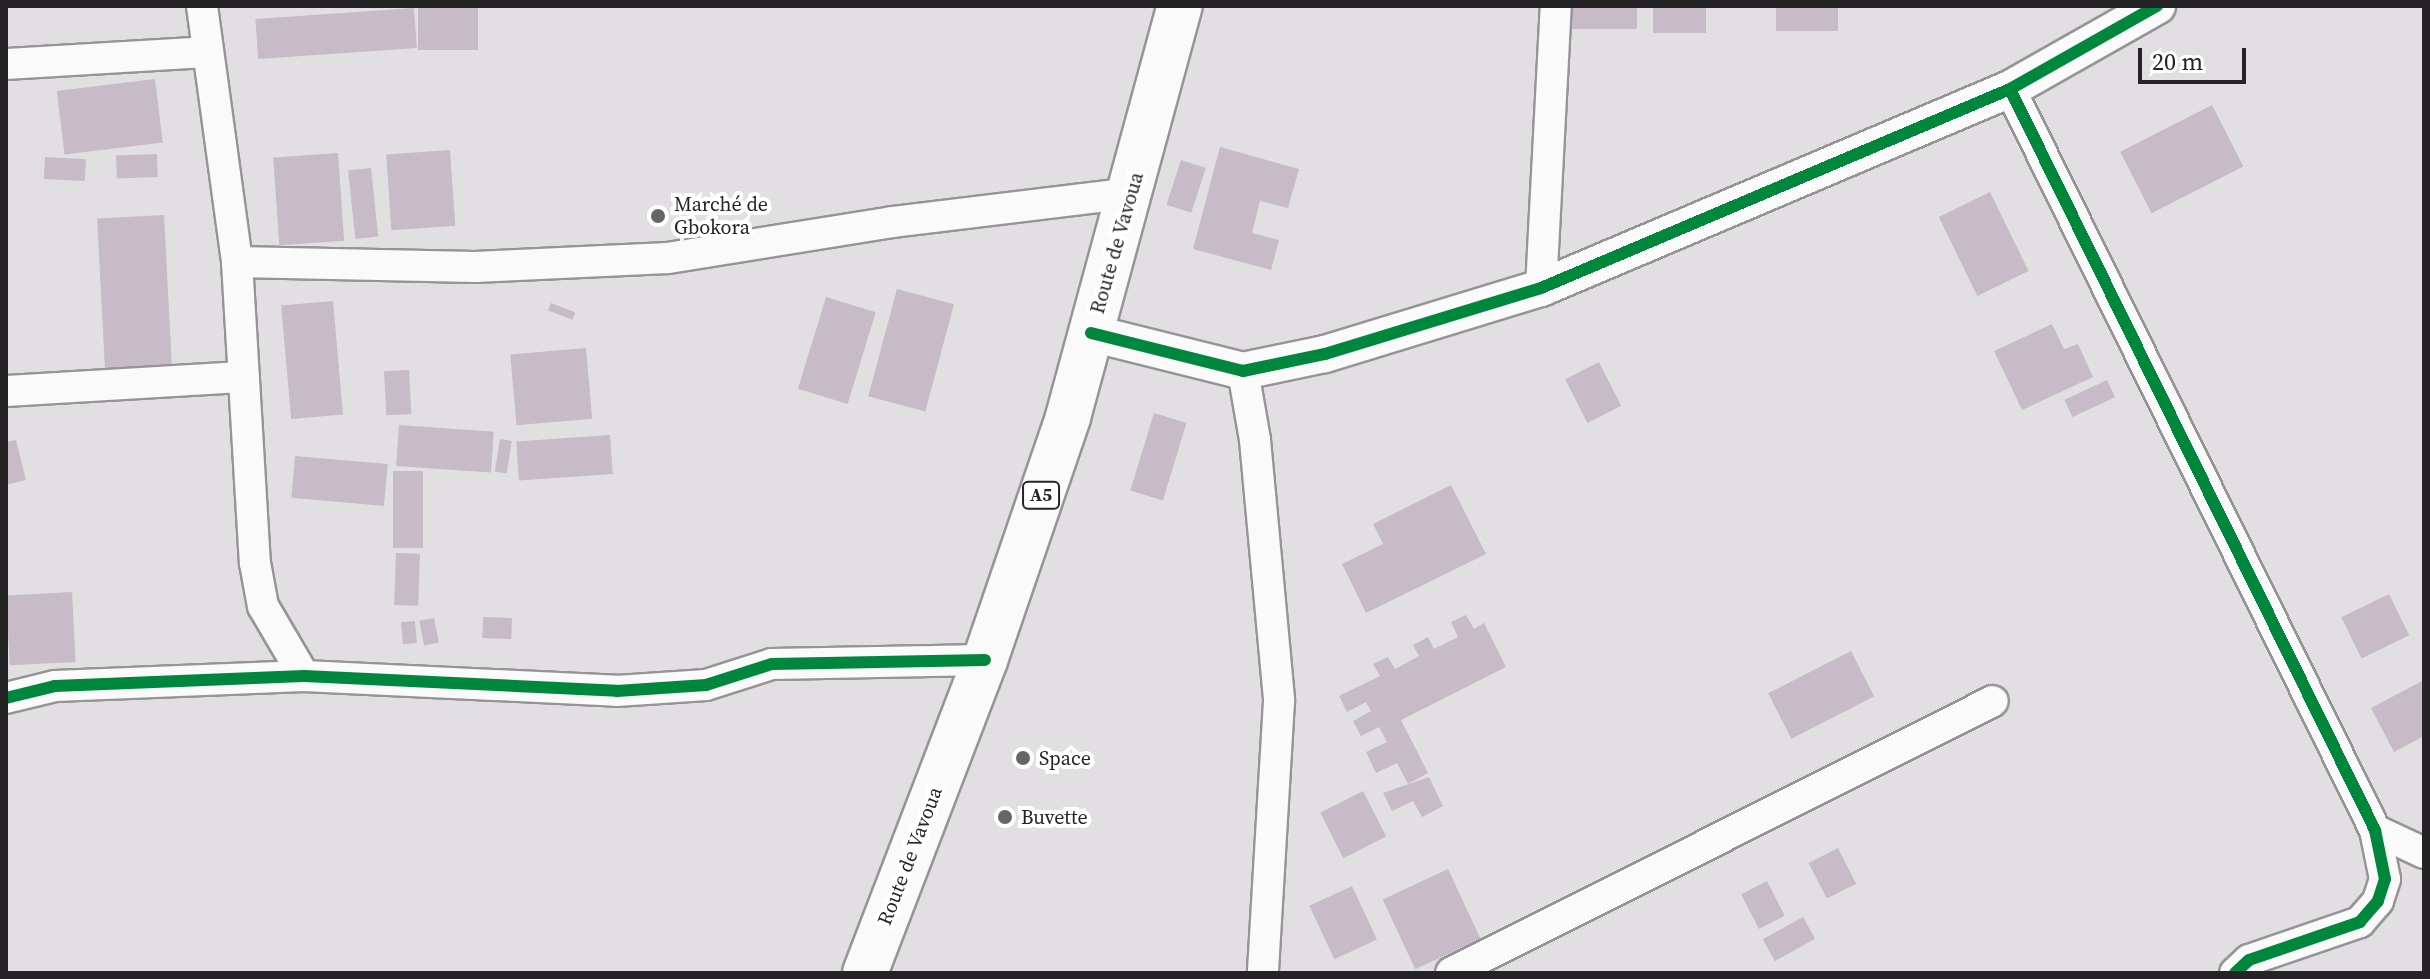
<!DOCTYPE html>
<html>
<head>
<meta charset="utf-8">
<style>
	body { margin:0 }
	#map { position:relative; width:2430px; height:979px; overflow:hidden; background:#e2dfe2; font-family:"Source Serif 4",serif }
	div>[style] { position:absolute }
	.building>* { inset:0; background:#c6bbc6; transform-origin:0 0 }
	.roads { filter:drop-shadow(2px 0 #969496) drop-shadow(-2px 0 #969496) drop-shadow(0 2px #969496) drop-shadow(0 -2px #969496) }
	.minor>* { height:30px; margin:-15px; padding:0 15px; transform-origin:15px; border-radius:15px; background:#fbfafb }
	.tertiary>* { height:36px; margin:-18px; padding:0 18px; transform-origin:18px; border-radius:18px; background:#fbfafb }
	.primary>* { height:44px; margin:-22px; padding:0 22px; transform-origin:22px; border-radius:22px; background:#fbfafb }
	.cycleway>* { height:12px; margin:-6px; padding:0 6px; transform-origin:6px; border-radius:6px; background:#00873e }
	.dots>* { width:22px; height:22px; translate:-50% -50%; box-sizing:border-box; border:4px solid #fff; border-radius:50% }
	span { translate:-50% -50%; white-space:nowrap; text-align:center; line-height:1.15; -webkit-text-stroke:8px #fff; paint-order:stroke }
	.shield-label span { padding:2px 6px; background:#fff; border:2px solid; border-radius:6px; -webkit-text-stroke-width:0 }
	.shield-label { font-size:18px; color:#252325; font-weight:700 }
	.poi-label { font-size:20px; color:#252325 }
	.left { translate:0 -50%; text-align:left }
	.street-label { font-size:20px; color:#252325 }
	.frame { position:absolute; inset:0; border:8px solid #252325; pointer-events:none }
	.scale { position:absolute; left:2138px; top:48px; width:108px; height:36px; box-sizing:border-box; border:4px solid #252325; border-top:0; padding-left:10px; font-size:24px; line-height:28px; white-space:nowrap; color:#252325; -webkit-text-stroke:6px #fff; paint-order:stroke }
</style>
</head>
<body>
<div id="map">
	<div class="building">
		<div style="left:418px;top:6px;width:60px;height:44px"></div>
		<div style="left:1569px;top:6px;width:68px;height:23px"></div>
		<div style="left:1653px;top:6px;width:53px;height:27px"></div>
		<div style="left:1776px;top:6px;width:62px;height:25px"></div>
		<div style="left:414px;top:8px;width:40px;height:159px;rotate:86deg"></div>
		<div style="left:155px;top:79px;width:64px;height:99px;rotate:83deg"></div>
		<div style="left:2212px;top:105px;width:69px;height:103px;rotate:63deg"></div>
		<div style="clip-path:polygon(1220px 147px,1299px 169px,1288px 208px,1260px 201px,1252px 233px,1279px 240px,1271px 270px,1193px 249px)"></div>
		<div style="left:450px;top:150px;width:76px;height:64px;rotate:86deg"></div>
		<div style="left:338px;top:153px;width:88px;height:65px;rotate:86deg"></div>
		<div style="left:157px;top:154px;width:23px;height:41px;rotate:88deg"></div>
		<div style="left:45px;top:157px;width:41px;height:22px;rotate:3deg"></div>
		<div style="left:1181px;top:160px;width:26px;height:47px;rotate:18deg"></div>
		<div style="left:371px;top:168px;width:69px;height:23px;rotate:84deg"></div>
		<div style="left:1990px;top:192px;width:88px;height:57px;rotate:64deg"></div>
		<div style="left:164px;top:215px;width:150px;height:67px;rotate:87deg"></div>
		<div style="left:897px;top:289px;width:59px;height:111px;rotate:15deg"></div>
		<div style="left:826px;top:297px;width:52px;height:96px;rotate:17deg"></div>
		<div style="left:333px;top:301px;width:114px;height:52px;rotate:85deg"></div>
		<div style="left:551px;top:303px;width:26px;height:8px;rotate:21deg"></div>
		<div style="clip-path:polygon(2052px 324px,2064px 349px,2078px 344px,2093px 377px,2022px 410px,1994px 351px)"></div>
		<div style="left:586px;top:348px;width:71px;height:76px;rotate:85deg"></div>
		<div style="left:1599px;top:362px;width:49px;height:38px;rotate:63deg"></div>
		<div style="left:409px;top:370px;width:44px;height:25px;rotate:87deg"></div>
		<div style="left:2107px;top:380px;width:19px;height:47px;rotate:65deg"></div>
		<div style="left:1154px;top:413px;width:34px;height:81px;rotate:17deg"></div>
		<div style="left:399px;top:425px;width:95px;height:41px;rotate:4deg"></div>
		<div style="left:610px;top:435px;width:39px;height:94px;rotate:86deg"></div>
		<div style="left:500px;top:439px;width:12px;height:33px;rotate:9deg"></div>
		<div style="clip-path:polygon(16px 440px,26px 480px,6px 485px,6px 442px)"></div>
		<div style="left:295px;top:456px;width:93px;height:42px;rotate:5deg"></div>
		<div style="left:393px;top:471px;width:30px;height:77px"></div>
		<div style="clip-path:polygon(1451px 485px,1486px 554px,1366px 613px,1342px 564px,1383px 544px,1373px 524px)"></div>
		<div style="left:396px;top:553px;width:24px;height:52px;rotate:2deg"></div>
		<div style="left:72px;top:592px;width:70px;height:66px;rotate:87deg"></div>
		<div style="left:2389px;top:594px;width:46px;height:53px;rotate:64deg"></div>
		<div style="clip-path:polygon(1466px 615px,1474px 629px,1484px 623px,1506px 667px,1401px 720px,1428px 773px,1408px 784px,1397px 763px,1376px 773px,1366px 752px,1387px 742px,1379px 727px,1361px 736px,1353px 721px,1371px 711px,1366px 702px,1347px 712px,1339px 696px,1380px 676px,1373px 664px,1388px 657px,1395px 669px,1419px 656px,1413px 645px,1428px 637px,1434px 649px,1458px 637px,1451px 622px)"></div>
		<div style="left:483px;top:617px;width:29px;height:21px;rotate:2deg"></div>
		<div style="left:434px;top:618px;width:25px;height:15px;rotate:79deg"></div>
		<div style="left:415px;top:621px;width:22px;height:14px;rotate:85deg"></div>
		<div style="left:1851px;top:651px;width:51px;height:93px;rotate:63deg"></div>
		<div style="clip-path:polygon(2424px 680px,2424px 736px,2394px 752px,2371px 708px)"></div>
		<div style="clip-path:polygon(1429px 777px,1443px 806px,1422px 817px,1413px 801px,1392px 811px,1383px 793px)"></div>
		<div style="left:1363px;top:791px;width:51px;height:48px;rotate:63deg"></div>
		<div style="left:1838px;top:848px;width:40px;height:33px;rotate:63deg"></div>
		<div style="left:1448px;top:869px;width:77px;height:72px;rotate:65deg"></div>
		<div style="left:1767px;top:881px;width:39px;height:29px;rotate:63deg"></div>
		<div style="left:1352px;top:886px;width:59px;height:47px;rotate:65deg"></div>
		<div style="left:1803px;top:917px;width:25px;height:46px;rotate:61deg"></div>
	</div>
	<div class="roads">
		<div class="minor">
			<div style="left:202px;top:6px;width:258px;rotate:82.2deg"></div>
			<div style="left:237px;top:262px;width:302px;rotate:86.6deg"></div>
			<div style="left:255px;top:563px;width:44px;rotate:79.5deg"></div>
			<div style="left:263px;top:606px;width:81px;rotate:59.6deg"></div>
			<div style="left:6px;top:64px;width:202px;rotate:-3.4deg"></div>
			<div style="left:2010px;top:89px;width:826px;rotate:63.78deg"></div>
			<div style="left:2375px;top:830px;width:50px;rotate:78.5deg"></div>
			<div style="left:2385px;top:879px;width:23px;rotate:108deg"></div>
			<div style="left:2378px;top:901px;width:28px;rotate:131deg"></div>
			<div style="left:2360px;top:922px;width:117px;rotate:161.1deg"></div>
			<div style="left:2249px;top:960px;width:19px;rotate:137deg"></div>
			<div style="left:237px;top:262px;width:238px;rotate:1.2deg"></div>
			<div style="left:475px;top:267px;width:193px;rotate:-2.7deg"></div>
			<div style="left:668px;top:258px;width:227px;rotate:-9.1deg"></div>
			<div style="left:892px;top:222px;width:242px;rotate:-6.9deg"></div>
			<div style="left:1541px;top:288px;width:282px;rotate:-87deg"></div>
			<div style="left:1243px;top:371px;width:70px;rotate:80.1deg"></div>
			<div style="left:1255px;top:440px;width:262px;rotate:84.7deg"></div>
			<div style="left:1279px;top:701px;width:272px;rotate:93.4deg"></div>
			<div style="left:6px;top:391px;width:238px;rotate:-3.4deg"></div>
			<div style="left:6px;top:698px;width:50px;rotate:-13.8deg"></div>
			<div style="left:55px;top:686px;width:249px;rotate:-2.3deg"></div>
			<div style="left:304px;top:676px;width:313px;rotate:2.7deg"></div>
			<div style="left:617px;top:691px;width:89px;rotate:-3.9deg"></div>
			<div style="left:706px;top:685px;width:69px;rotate:-17.7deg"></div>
			<div style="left:772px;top:664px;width:213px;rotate:-1.1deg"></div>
			<div style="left:2375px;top:830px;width:54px;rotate:25.1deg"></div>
			<div style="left:1451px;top:973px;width:606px;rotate:-26.65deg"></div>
		</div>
		<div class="tertiary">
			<div style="left:1091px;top:333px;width:157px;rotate:14deg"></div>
			<div style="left:1243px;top:371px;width:84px;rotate:-11.7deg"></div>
			<div style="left:1325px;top:354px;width:226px;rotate:-17deg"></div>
			<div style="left:1541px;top:288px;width:509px;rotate:-22.99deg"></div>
			<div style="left:2010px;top:89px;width:169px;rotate:-29.5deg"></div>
		</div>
		<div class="primary">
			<div style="left:865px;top:973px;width:335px;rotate:-69deg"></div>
			<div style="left:985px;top:660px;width:257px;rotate:-71.1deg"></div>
			<div style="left:1068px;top:417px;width:426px;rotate:-74.8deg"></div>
		</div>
	</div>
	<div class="cycleway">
		<div style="left:2010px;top:89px;width:826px;rotate:63.78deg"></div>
		<div style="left:2375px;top:830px;width:50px;rotate:78.5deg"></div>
		<div style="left:2385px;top:879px;width:23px;rotate:108deg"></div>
		<div style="left:2378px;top:901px;width:28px;rotate:131deg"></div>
		<div style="left:2360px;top:922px;width:117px;rotate:161.1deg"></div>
		<div style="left:2249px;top:960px;width:19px;rotate:137deg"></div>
		<div style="left:1091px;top:333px;width:157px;rotate:14deg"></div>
		<div style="left:1243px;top:371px;width:84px;rotate:-11.7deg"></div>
		<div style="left:1325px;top:354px;width:226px;rotate:-17deg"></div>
		<div style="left:1541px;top:288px;width:509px;rotate:-22.99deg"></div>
		<div style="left:2010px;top:89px;width:169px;rotate:-29.5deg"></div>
		<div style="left:6px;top:698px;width:50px;rotate:-13.8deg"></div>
		<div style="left:55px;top:686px;width:249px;rotate:-2.3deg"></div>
		<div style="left:304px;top:676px;width:313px;rotate:2.7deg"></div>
		<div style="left:617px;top:691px;width:89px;rotate:-3.9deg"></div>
		<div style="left:706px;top:685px;width:69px;rotate:-17.7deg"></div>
		<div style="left:772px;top:664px;width:213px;rotate:-1.1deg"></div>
	</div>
	<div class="dots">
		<div style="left:658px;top:216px;background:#676567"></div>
		<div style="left:1023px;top:758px;background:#676567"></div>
		<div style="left:1005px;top:817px;background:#676567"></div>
	</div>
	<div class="shield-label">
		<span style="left:1041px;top:495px">A5</span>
	</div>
	<div class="poi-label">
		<span class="left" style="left:674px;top:216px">Marché de<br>Gbokora</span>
		<span class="left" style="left:1039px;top:758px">Space</span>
		<span class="left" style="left:1021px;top:817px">Buvette</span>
	</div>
	<div class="street-label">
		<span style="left:1117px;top:243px;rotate:-74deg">Route de Vavoua</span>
		<span style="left:910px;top:856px;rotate:-69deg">Route de Vavoua</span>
	</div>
	<div class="frame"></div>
	<div class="scale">20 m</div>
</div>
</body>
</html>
